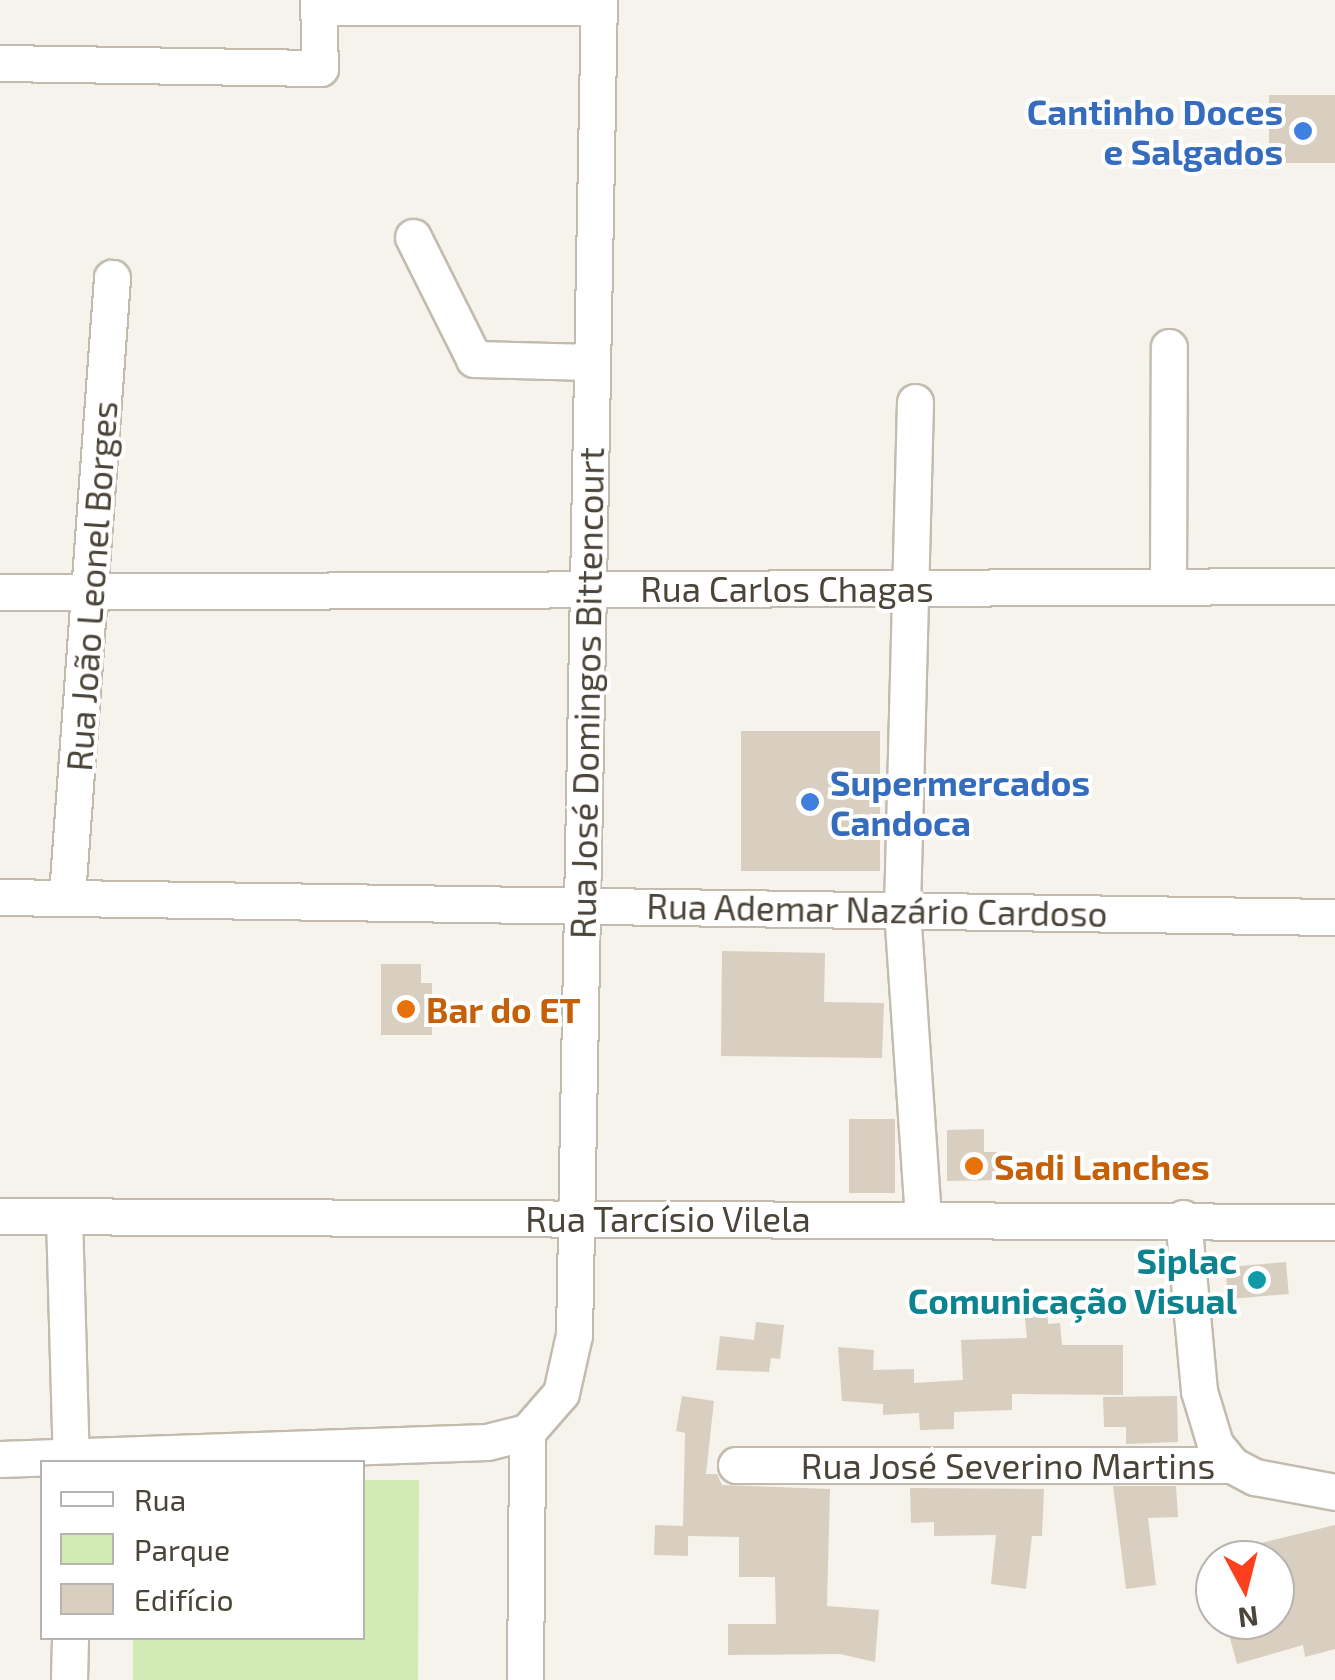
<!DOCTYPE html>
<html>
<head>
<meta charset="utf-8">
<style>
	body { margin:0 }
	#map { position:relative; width:1335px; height:1680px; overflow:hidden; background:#f6f3ec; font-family:"Exo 2",sans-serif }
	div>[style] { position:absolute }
	.green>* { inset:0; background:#d2eab5 }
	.building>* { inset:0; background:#d8cfc1; transform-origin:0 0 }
	.roads { filter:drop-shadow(2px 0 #c2bbae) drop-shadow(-2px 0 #c2bbae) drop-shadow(0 2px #c2bbae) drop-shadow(0 -2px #c2bbae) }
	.minor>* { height:35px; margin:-17.5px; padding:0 17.5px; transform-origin:17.5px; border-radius:17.5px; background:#fff }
	.dots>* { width:28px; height:28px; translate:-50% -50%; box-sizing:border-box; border:5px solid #fff; border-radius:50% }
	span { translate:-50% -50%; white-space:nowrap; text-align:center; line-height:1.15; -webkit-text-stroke:8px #fff; paint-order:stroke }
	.shop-label { font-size:35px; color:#366cbe; font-weight:700 }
	.right { translate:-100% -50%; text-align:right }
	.left { translate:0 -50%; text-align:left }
	.street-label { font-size:35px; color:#4b4439 }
	.food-label { font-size:35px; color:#c56008; font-weight:700 }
	.culture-label { font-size:35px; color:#0d838f; font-weight:700 }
	.legend { position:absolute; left:40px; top:1460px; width:325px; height:180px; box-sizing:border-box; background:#fff; border:2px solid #b7b4b0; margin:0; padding:12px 18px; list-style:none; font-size:30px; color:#4b4439 }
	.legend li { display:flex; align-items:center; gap:20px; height:50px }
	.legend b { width:50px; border:2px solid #b7b4b0 }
	.north { position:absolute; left:1195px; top:1540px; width:100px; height:100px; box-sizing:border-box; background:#fff; border:2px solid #b7b4b0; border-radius:50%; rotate:173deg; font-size:28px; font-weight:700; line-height:40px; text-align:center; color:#4b4439 }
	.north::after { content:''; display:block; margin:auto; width:35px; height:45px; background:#fc3f1d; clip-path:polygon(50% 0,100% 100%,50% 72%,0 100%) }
</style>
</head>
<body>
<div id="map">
	<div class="green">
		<div style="clip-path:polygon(363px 1480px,419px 1480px,418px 1680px,133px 1680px,133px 1638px,362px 1638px)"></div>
	</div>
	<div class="building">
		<div style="left:1335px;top:95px;width:68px;height:66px;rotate:90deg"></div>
		<div style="left:741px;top:731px;width:139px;height:140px"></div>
		<div style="clip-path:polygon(722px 951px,825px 953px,824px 1002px,884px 1003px,882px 1058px,721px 1056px)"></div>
		<div style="clip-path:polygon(381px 964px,421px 964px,421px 983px,432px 983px,432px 1035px,381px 1035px)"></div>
		<div style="left:849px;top:1119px;width:46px;height:74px"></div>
		<div style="clip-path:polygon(984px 1129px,984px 1152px,1000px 1152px,1000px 1180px,947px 1181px,947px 1130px)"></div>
		<div style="left:1286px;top:1262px;width:32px;height:61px;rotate:85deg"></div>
		<div style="clip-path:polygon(1047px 1308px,1048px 1324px,1060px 1323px,1062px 1345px,1123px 1345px,1123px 1395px,1012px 1394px,1012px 1410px,954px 1412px,954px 1429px,920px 1430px,919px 1413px,883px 1415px,883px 1404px,842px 1401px,838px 1347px,874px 1350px,873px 1370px,914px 1369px,914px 1383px,963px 1380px,961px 1340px,1027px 1338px,1024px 1310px)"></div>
		<div style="clip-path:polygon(756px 1322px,784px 1325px,780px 1359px,771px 1358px,769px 1372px,716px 1370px,720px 1336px,754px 1340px)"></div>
		<div style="clip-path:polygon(682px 1396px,714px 1401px,706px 1474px,717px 1474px,722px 1485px,830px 1489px,827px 1606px,879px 1610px,875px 1662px,840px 1654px,728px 1655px,728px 1624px,776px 1624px,775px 1577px,739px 1577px,739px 1537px,688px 1536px,688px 1556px,654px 1555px,655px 1525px,683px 1526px,685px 1433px,676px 1431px)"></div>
		<div style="clip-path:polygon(1177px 1396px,1178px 1442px,1126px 1444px,1126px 1427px,1104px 1427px,1103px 1397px)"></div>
		<div style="clip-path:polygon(1113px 1486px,1176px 1486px,1178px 1517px,1148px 1518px,1156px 1585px,1126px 1589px)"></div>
		<div style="clip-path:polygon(910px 1488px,1044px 1489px,1042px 1536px,1032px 1536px,1026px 1589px,991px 1584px,996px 1535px,934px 1536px,934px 1522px,911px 1523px)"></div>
		<div style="clip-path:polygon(1335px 1525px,1335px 1649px,1305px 1657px,1303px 1645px,1237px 1664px,1225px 1620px,1275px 1620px,1275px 1560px,1230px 1560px,1228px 1551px)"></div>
	</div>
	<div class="roads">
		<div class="minor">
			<div style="left:318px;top:7px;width:281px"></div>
			<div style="left:0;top:63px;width:320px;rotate:0.9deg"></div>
			<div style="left:320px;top:68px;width:68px;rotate:-91.7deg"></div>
			<div style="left:413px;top:237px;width:136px;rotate:63.4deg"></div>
			<div style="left:474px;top:359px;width:118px;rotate:1.5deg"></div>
			<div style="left:915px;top:402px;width:508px;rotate:91.47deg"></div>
			<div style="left:902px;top:910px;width:309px;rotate:86.1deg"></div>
			<div style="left:1168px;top:586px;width:239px;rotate:-89.8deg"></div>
			<div style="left:0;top:592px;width:1335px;rotate:-0.26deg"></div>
			<div style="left:67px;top:895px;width:619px;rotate:-85.83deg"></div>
			<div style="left:0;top:897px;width:1335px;rotate:0.86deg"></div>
			<div style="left:0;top:1216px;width:1335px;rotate:0.26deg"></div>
			<div style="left:64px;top:1216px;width:246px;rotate:88.4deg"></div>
			<div style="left:1183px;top:1218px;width:174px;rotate:84.7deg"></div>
			<div style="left:1199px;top:1391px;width:55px;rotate:73.2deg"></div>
			<div style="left:1215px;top:1444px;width:27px;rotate:51deg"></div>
			<div style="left:0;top:1459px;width:487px;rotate:-2deg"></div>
			<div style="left:487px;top:1442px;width:41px;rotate:-14deg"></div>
			<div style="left:527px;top:1432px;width:52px;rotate:-48.9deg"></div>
			<div style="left:561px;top:1393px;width:59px;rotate:-77.4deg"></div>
			<div style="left:574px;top:1335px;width:1335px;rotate:-88.93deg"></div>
			<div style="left:736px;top:1465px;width:496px"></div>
			<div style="left:1232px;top:1465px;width:26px;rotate:28deg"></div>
			<div style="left:1255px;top:1477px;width:81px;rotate:10.6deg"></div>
			<div style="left:69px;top:1680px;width:42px;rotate:-88.6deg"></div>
			<div style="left:525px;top:1680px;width:248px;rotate:-89.5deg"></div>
		</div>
	</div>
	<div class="dots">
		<div style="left:1303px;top:131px;background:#3f7fe0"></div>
		<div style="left:810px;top:802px;background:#3f7fe0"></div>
		<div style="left:406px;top:1009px;background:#e8710a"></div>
		<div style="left:974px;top:1166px;background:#e8710a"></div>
		<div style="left:1257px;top:1280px;background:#0f9aa8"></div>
	</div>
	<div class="shop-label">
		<span class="right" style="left:1283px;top:131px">Cantinho Doces<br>e Salgados</span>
		<span class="left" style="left:830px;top:802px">Supermercados<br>Candoca</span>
	</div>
	<div class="street-label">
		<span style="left:91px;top:586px;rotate:-86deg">Rua João Leonel Borges</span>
		<span style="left:787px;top:588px">Rua Carlos Chagas</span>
		<span style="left:586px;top:693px;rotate:-89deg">Rua José Domingos Bittencourt</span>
		<span style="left:877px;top:909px;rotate:1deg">Rua Ademar Nazário Cardoso</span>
		<span style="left:668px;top:1218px">Rua Tarcísio Vilela</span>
		<span style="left:1008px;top:1465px">Rua José Severino Martins</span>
	</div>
	<div class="food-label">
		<span class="left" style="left:426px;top:1009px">Bar do ET</span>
		<span class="left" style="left:994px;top:1166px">Sadi Lanches</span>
	</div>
	<div class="culture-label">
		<span class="right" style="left:1237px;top:1280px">Siplac<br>Comunicação Visual</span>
	</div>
	<ul class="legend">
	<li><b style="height:12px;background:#fff"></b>Rua</li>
	<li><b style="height:28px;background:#d2eab5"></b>Parque</li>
	<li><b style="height:28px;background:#d8cfc1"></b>Edifício</li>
	</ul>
	<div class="north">N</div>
</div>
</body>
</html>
